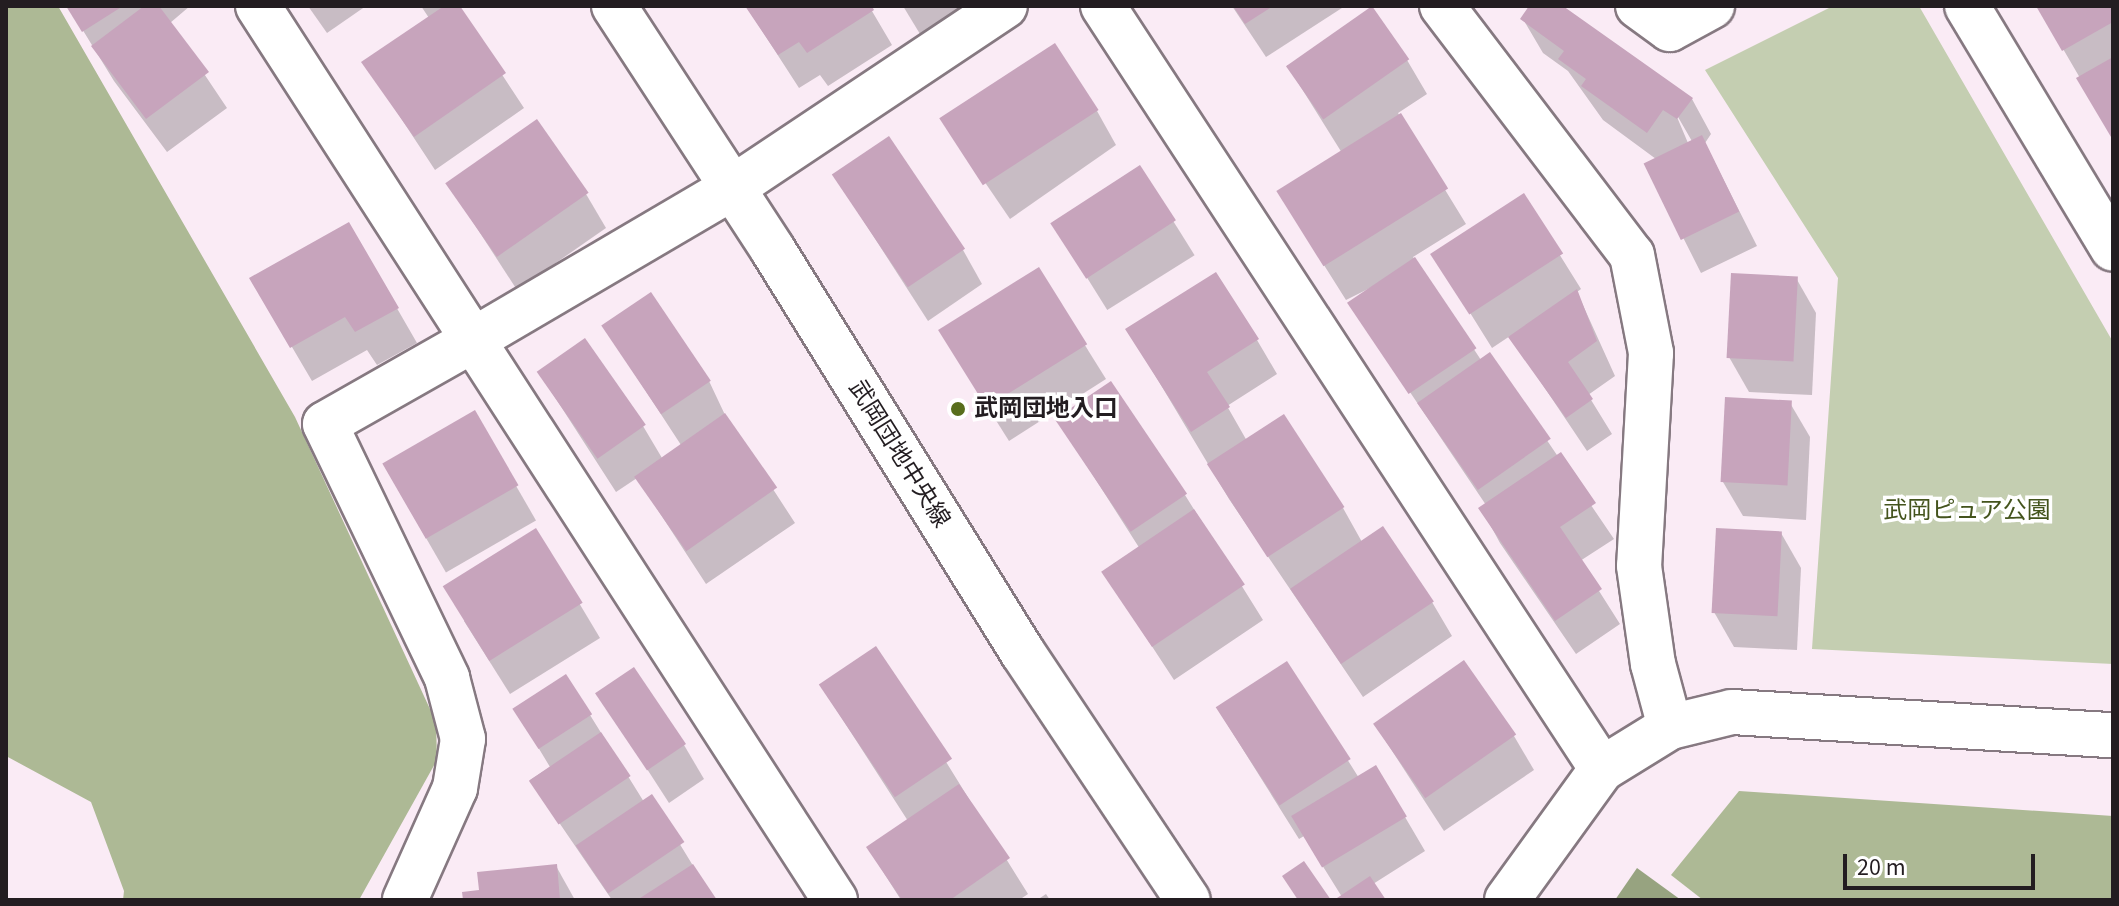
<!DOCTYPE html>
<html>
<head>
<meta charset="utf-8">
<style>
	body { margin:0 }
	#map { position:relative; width:2119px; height:906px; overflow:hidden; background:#faebf5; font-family:"Source Sans 3","Noto Sans JP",sans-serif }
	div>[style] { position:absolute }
	.green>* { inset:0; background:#c4ceb1 }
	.forest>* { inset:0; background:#adb995 }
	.water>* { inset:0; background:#97a380 }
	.shadow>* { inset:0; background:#0003; transform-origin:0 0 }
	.building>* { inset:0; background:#c7a4bc; transform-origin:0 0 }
	.roads { filter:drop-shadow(2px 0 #867981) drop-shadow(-2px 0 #867981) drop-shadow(0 2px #867981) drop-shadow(0 -2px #867981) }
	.street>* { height:44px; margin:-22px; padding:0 22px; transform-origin:22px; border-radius:22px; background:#fff }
	.secondary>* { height:44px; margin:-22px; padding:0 22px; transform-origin:22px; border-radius:22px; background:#fff }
	.dots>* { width:22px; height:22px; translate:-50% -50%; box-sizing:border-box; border:4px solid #fff; border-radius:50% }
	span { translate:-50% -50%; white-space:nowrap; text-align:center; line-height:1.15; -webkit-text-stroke:7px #fff; paint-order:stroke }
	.poi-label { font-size:24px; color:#231d21; font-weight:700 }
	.left { translate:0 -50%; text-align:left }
	.street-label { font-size:24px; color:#231d21 }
	.park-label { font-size:24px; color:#44541d }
	.frame { position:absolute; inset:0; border:8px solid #231d21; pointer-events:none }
	.scale { position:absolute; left:1843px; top:854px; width:192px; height:36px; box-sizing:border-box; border:4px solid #231d21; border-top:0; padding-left:10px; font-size:24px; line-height:28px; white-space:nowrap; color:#231d21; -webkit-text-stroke:6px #fff; paint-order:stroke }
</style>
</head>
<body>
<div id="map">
	<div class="green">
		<div style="clip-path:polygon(1833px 6px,1919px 6px,2113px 342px,2113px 664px,1812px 649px,1838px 278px,1705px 70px)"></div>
	</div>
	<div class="forest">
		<div style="clip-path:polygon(6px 6px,58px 6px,295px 417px,436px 722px,437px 760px,359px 900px,123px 900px,124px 891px,91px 802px,6px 756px)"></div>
		<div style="clip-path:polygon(1739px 791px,2113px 816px,2113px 900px,1703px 900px,1671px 875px)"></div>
	</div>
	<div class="water">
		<div style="clip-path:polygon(1637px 868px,1681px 900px,1615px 900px)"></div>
	</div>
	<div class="shadow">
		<div style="clip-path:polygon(68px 6px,190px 6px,170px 23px,227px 108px,167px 152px,114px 81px)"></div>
		<div style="clip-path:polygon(308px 6px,366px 6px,327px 33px)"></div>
		<div style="clip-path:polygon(421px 6px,457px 6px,524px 108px,435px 170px,364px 62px,429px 18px)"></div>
		<div style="clip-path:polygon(746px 6px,869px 6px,892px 45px,828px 86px,820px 75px,799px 88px)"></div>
		<div style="clip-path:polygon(903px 6px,966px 6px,920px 34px)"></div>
		<div style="clip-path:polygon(1232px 6px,1345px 6px,1266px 57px)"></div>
		<div style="clip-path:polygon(evenodd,1532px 6px,1559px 6px,1692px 99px,1711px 134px,1705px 143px,1757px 246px,1701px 273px,1646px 164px,1656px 159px,1603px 120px,1568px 71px,1543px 53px,1523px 19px,1532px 6px,1674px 110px,1693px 143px,1688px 143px,1674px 110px)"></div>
		<div style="clip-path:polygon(2038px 6px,2113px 6px,2113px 137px,2080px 78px)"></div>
		<div style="clip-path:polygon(1407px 60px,1427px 94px,1398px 113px,1466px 224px,1413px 257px,1481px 360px,1489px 355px,1614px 539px,1580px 561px,1620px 624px,1576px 654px,1500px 543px,1481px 508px,1486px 505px,1350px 303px,1378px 284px,1346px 300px,1300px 227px,1342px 153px,1287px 65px)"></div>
		<div style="clip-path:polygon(1097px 111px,1116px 145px,1010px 219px,941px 118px)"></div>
		<div style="left:1140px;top:168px;width:103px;height:103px;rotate:58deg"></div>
		<div style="clip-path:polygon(834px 175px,963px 250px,982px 284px,928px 321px)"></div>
		<div style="clip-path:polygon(447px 182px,586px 194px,606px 228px,517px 290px)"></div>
		<div style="clip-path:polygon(1523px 196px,1581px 289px,1577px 292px,1615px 376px,1588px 395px,1612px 434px,1587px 451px,1510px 336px,1492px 348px,1434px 255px)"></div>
		<div style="clip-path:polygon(349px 225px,417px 343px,377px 365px,367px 350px,312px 381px,252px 279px)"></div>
		<div style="clip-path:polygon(1038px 270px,1106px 379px,1009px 441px,961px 365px)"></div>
		<div style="clip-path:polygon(1796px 278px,1816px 313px,1812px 395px,1749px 392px,1729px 357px)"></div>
		<div style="clip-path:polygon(604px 327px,709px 381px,726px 417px,795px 523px,706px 584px,637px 478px,616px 492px,538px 371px,643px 426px,662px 458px,681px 445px)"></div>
		<div style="clip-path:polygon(1128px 330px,1257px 340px,1277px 374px,1227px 406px,1247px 441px,1343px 508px,1362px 542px,1432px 602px,1452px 636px,1363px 697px,1229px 499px)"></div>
		<div style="clip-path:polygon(1790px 403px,1810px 437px,1806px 520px,1743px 516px,1723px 482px)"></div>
		<div style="left:474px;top:413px;width:124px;height:104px;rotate:60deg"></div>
		<div style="clip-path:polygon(1057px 419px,1185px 495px,1263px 620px,1174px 680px,1104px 573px,1140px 549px)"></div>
		<div style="clip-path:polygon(536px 531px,600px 638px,510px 694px,464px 621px)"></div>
		<div style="clip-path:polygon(1781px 533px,1801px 568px,1797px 650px,1734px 647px,1714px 612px)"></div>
		<div style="clip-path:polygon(876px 649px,1028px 894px,1019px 900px,901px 900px,868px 848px,908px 821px,821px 686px)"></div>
		<div style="clip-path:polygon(1287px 664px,1359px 778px,1405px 817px,1425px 851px,1373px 884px,1384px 900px,1337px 900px,1342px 897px,1304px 836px,1299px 839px,1217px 708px)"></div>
		<div style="clip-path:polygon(598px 693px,684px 745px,704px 779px,669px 803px)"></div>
		<div style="clip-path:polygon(515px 709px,590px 715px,644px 802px,651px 797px,714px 900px,612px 900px,530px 780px,550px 767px)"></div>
		<div style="clip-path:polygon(1374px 723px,1514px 736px,1534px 770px,1444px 831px)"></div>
		<div style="clip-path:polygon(556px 866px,575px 900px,465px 900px,481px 891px)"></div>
		<div style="clip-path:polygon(1046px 894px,1050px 900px,1037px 900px)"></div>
	</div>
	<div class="building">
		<div style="clip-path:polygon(66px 6px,123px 6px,82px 32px)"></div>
		<div style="clip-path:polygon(144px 6px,159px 6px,209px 72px,146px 119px,91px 46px)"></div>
		<div style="clip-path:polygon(444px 6px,460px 6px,506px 73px,414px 137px,361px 62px)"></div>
		<div style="clip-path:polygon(745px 6px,872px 6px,874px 10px,807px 53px,799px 42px,778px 55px)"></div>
		<div style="clip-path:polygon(1233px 6px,1273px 6px,1245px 24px)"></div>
		<div style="left:1372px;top:6px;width:65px;height:105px;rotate:55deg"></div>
		<div style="clip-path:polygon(1529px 6px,1563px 6px,1693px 98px,1677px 119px,1663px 110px,1647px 133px,1581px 86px,1586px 79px,1558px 59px,1564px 51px,1520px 19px)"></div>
		<div style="clip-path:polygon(2036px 6px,2113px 6px,2113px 22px,2062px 51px)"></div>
		<div style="left:1055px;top:43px;width:80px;height:138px;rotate:57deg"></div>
		<div style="clip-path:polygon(2113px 57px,2113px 136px,2111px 137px,2076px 78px)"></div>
		<div style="left:1401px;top:113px;width:89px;height:147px;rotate:58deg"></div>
		<div style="left:537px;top:119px;width:90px;height:112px;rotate:55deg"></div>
		<div style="left:1702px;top:135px;width:85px;height:65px;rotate:64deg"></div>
		<div style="left:889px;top:136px;width:136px;height:69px;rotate:56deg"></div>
		<div style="left:1140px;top:165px;width:66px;height:107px;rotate:57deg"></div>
		<div style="left:1524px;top:193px;width:72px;height:112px;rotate:57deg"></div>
		<div style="clip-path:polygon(349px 222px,399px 308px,355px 332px,345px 317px,290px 348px,249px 278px)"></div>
		<div style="left:1415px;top:257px;width:110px;height:82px;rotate:56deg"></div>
		<div style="left:1039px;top:267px;width:91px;height:119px;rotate:58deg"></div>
		<div style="clip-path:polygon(1216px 272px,1259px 339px,1207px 372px,1230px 407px,1191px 432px,1125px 329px)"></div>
		<div style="left:1731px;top:273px;width:67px;height:85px;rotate:3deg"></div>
		<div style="clip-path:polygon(1577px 289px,1597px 341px,1568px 362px,1593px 399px,1566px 418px,1508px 337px)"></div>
		<div style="left:651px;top:292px;width:107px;height:60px;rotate:56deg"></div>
		<div style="left:585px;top:338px;width:106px;height:59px;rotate:55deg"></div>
		<div style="left:1490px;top:352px;width:106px;height:89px;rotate:55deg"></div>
		<div style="left:1111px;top:381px;width:136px;height:68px;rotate:56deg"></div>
		<div style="left:1725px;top:397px;width:67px;height:85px;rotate:3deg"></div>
		<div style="left:475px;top:410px;width:87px;height:107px;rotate:60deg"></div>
		<div style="left:725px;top:413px;width:91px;height:111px;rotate:55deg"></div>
		<div style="left:1284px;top:414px;width:111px;height:92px;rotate:57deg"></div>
		<div style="clip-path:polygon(1561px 452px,1596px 503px,1560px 527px,1602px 589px,1555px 621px,1478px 508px)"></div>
		<div style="left:1194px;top:509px;width:91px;height:112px;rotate:56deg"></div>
		<div style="left:1383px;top:526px;width:91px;height:112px;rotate:56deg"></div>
		<div style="left:536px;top:528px;width:88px;height:110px;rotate:58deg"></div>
		<div style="left:1716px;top:528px;width:66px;height:85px;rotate:3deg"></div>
		<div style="left:876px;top:646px;width:136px;height:69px;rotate:56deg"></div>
		<div style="left:1464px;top:660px;width:91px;height:111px;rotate:55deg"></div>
		<div style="left:1287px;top:661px;width:117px;height:85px;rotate:57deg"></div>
		<div style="left:634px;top:667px;width:93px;height:47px;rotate:56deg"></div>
		<div style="left:566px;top:674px;width:48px;height:64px;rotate:57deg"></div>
		<div style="left:601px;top:732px;width:53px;height:87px;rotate:56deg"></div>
		<div style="left:1376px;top:765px;width:60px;height:99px;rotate:59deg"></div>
		<div style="clip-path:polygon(959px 784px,1010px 858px,950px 900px,902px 900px,866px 847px)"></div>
		<div style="left:652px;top:794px;width:58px;height:92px;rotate:56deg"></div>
		<div style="clip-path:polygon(1304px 861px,1331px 900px,1298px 900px,1282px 876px)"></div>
		<div style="clip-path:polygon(557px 864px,560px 900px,463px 900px,462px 892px,479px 890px,477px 872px)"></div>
		<div style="clip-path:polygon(693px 864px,717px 900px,637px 900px)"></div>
		<div style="clip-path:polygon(1370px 876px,1386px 900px,1334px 900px)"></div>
	</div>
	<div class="roads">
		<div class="street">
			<div style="left:258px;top:6px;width:397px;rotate:57.2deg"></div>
			<div style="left:473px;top:340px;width:170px;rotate:150.4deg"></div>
			<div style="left:325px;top:424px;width:282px;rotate:64.3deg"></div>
			<div style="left:447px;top:678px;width:63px;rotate:75.3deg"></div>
			<div style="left:463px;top:739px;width:50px;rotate:99.3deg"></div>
			<div style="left:455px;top:788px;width:123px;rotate:114.1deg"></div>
			<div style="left:1103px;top:6px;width:912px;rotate:56.82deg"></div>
			<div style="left:1442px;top:6px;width:313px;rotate:52.7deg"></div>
			<div style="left:1632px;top:255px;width:100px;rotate:79deg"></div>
			<div style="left:1651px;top:353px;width:213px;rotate:93.2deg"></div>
			<div style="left:1639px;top:566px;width:99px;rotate:81.9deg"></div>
			<div style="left:1653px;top:664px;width:65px;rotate:74.9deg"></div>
			<div style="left:1638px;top:6px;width:39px;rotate:36deg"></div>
			<div style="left:1670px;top:29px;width:48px;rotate:-28.7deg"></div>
			<div style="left:1967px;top:6px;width:283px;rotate:59deg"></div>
			<div style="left:835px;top:900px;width:667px;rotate:-122.88deg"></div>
			<div style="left:473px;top:340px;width:300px;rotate:-30.4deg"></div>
			<div style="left:732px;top:188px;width:328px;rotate:-33.7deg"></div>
		</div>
		<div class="secondary">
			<div style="left:614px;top:6px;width:291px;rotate:56.9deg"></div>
			<div style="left:773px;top:250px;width:474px;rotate:58.2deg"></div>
			<div style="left:1023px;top:653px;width:297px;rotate:56.3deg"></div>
			<div style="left:1507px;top:900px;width:162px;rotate:-54.1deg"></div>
			<div style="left:1602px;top:769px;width:80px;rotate:-31.7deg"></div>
			<div style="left:1670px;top:727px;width:64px;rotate:-13.6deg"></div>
			<div style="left:1732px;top:712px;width:382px;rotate:3.5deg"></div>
		</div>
	</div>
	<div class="dots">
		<div style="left:958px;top:409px;background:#586d1c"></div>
	</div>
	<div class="poi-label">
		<span class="left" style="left:974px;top:409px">武岡団地入口</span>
	</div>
	<div class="street-label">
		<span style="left:899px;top:454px;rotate:58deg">武岡団地中央線</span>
	</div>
	<div class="park-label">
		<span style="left:1967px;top:511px">武岡ピュア公園</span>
	</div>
	<div class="frame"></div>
	<div class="scale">20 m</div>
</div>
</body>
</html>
